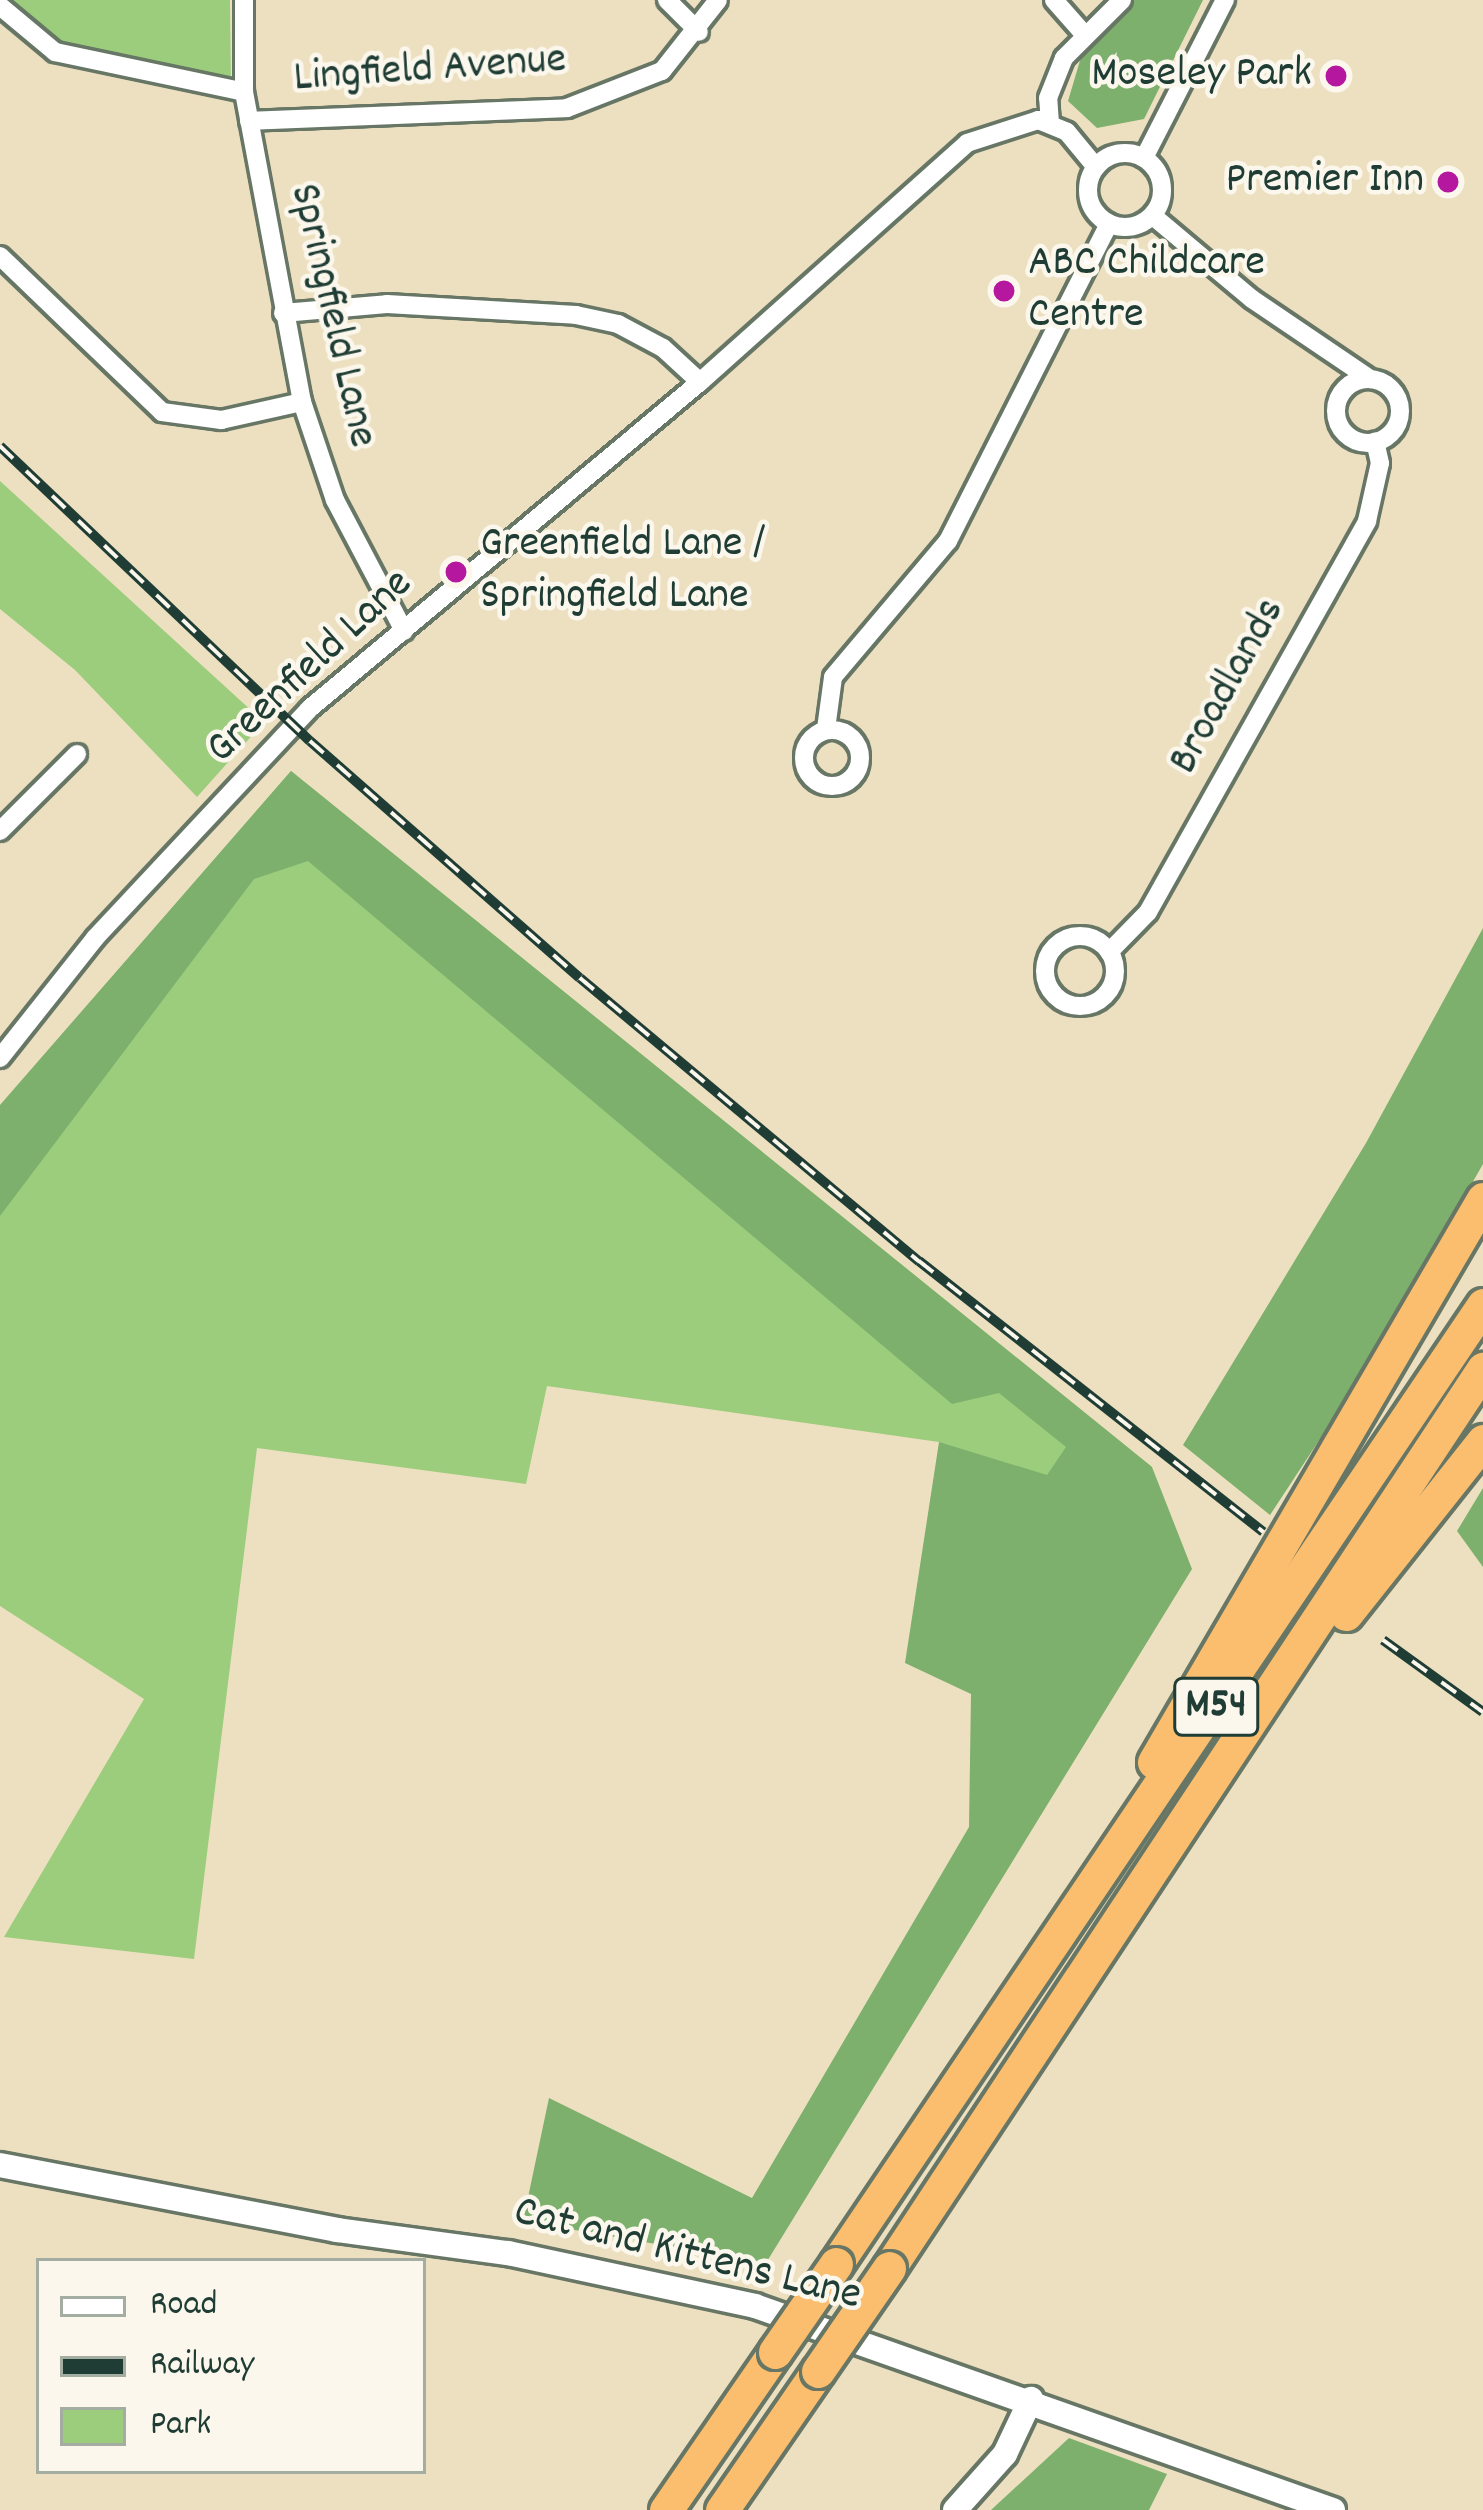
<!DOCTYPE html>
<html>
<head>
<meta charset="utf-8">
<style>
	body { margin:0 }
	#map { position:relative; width:1483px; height:2510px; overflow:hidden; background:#ede0c0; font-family:Dekko,sans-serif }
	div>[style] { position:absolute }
	.green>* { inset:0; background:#9bcd7d }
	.forest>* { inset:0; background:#7cb06c }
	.roads { filter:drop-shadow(3px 0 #677665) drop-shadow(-3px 0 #677665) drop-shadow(0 3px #677665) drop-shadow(0 -3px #677665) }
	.minor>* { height:18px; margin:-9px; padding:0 9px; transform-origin:9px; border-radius:9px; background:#fff }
	.minor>.ring { margin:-9px; padding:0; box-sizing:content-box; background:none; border:18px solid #fff; border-radius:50% }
	.tertiary>* { height:24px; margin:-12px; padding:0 12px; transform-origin:12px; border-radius:12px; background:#fff }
	.motorway>* { height:33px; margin:-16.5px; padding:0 16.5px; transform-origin:16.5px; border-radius:16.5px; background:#fbbe6e }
	.rail>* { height:10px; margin-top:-5px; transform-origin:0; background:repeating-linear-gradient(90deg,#fbf7ec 0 18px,#1f3d34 0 36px); box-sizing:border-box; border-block:3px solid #1f3d34 }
	.bridges { filter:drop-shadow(3px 0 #677665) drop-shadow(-3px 0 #677665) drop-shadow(0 3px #677665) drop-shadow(0 -3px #677665) }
	.motorway-bridge>* { height:33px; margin:-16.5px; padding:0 16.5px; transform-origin:16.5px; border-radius:16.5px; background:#fbbe6e }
	.dots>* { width:33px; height:33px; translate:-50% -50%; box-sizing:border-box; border:6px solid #fbf7ec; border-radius:50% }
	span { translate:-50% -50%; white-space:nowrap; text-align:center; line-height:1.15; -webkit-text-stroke:9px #fbf7ec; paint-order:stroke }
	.shield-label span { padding:3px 9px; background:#fbf7ec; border:3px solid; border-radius:9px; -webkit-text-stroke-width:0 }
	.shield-label { font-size:42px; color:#1f3d34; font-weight:700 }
	.street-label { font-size:45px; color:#1f3d34 }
	.poi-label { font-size:45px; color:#1f3d34 }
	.right { translate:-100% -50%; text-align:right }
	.left { translate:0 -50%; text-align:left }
	.legend { position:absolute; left:36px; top:2258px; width:390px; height:216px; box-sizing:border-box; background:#fbf7ec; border:3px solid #a3ada2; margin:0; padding:15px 21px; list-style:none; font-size:36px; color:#1f3d34 }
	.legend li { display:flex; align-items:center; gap:24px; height:60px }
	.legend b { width:60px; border:3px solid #a3ada2 }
</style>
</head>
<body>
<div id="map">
	<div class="green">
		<div style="clip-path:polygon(3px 0,230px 0,231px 88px,35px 36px)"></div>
		<div style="clip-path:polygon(0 481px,264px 722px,197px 797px,75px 670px,0 609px)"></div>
		<div style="clip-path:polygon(291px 771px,1152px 1467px,1065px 1535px,939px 1442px,547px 1386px,526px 1484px,257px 1448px,194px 1959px,4px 1937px,144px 1699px,0 1606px,0 1106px)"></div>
	</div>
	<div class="forest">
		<div style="clip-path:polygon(1132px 0,1203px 0,1144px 119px,1097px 128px,1068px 101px,1087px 37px)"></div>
		<div style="clip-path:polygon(291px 771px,1152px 1467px,1192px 1569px,766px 2263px,523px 2221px,549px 2098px,752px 2198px,969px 1827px,971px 1694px,905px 1663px,939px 1442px,1047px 1475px,1066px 1447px,999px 1393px,952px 1404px,308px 861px,254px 879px,0 1216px,0 1105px)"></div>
		<div style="clip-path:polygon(1483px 928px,1483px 1164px,1368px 1366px,1270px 1515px,1183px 1445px,1366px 1143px)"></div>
		<div style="clip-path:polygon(1483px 1488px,1483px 1567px,1457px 1531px)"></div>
		<div style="clip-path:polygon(1069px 2438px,1167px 2474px,1149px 2510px,991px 2510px)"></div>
	</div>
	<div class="roads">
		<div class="minor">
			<div style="left:244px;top:0;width:92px;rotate:90deg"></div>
			<div style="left:244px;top:92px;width:315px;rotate:79.4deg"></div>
			<div style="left:302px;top:402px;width:103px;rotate:71.4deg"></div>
			<div style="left:335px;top:500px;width:148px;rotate:62.2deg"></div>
			<div style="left:667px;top:0;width:45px;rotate:45deg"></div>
			<div style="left:1054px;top:0;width:45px;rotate:48.6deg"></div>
			<div style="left:0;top:6px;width:72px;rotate:39.9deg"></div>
			<div style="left:55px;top:52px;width:193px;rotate:11.9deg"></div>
			<div style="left:249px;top:121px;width:318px;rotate:-2.3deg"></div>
			<div style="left:567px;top:108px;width:102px;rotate:-21.3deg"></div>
			<div style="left:662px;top:71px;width:90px;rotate:-51.7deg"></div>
			<div style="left:1050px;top:124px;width:26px;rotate:-94deg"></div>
			<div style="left:1048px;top:98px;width:43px;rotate:-68.2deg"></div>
			<div style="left:1064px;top:58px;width:82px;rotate:-45deg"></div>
			<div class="ring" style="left:1088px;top:153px;width:56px;height:56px"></div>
			<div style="left:1144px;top:158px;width:178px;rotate:-62.9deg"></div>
			<div style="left:1153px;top:216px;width:129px;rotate:40deg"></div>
			<div style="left:1252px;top:299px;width:143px;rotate:34.1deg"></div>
			<div style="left:0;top:256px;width:225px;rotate:43.9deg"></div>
			<div style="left:162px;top:412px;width:60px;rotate:7.7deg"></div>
			<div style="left:221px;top:420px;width:83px;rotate:-12.5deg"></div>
			<div style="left:283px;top:313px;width:104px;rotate:-4.9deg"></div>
			<div style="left:387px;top:304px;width:189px;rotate:3.3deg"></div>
			<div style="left:576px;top:315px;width:43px;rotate:12.1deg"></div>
			<div style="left:618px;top:324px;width:51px;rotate:28.1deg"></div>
			<div style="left:663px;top:348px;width:50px;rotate:42.6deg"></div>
			<div class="ring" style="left:1336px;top:379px;width:46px;height:46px"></div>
			<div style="left:826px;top:729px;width:52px;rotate:-82.3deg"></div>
			<div style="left:833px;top:677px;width:178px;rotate:-49.8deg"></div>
			<div style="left:948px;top:541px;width:356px;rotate:-63.1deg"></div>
			<div class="ring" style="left:804px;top:730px;width:38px;height:38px"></div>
			<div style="left:0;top:831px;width:109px;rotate:-45deg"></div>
			<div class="ring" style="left:1045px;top:936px;width:52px;height:52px"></div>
			<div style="left:1109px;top:952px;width:56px;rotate:-45.7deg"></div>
			<div style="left:1148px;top:912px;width:448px;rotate:-60.7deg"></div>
			<div style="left:1367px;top:521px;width:59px;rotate:-77.4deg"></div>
			<div style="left:1380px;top:463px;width:22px;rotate:-103deg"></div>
			<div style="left:0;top:1058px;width:153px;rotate:-51.6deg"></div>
			<div style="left:95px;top:938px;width:313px;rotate:-46.9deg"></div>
			<div style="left:309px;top:709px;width:510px;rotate:-39.91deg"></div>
			<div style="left:700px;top:382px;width:358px;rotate:-41.8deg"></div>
			<div style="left:967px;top:143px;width:75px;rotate:-17.9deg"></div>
			<div style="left:1038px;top:120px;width:31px;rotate:22deg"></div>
			<div style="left:1067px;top:132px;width:45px;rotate:50.4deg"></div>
		</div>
		<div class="tertiary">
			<div style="left:0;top:2165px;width:343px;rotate:10.9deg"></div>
			<div style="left:337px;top:2230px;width:173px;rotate:7.7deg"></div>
			<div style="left:508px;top:2253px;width:253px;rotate:12.1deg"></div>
			<div style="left:755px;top:2306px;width:613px;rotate:19.44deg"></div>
			<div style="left:955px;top:2510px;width:75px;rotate:-48.2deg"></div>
			<div style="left:1005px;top:2454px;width:61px;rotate:-64.7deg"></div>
		</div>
		<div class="motorway">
			<div style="left:1346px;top:1614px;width:221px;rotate:-51.6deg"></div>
			<div style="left:1154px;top:1762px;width:652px;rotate:-59.7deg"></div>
			<div style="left:836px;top:2264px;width:1157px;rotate:-55.99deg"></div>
			<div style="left:889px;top:2268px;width:1078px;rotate:-56.55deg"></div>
			<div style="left:666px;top:2510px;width:192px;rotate:-55.4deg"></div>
			<div style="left:722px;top:2510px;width:169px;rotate:-55.4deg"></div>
		</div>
	</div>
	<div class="rail">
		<div style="left:0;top:446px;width:428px;rotate:43.6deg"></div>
		<div style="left:310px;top:741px;width:359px;rotate:41.3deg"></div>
		<div style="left:580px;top:978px;width:442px;rotate:39.9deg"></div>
		<div style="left:919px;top:1261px;width:438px;rotate:38.2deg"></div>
		<div style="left:1383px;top:1640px;width:123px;rotate:35.8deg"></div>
	</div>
	<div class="bridges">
		<div class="motorway-bridge">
			<div style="left:775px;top:2352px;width:107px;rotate:-55.3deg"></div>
			<div style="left:818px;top:2371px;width:125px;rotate:-55.4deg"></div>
		</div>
	</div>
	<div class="dots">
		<div style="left:1336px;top:76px;background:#b5179e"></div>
		<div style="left:1448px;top:182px;background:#b5179e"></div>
		<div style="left:1004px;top:291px;background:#b5179e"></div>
		<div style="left:456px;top:572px;background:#b5179e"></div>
	</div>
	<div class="shield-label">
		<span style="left:1216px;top:1707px">M54</span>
	</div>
	<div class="street-label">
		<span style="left:430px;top:71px;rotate:-4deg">Lingfield Avenue</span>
		<span style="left:331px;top:316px;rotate:77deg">Springfield Lane</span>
		<span style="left:311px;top:668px;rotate:-43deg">Greenfield Lane</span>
		<span style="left:1229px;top:687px;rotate:-61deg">Broadlands</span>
		<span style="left:687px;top:2256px;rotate:14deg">Cat and Kittens Lane</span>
	</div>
	<div class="poi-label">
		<span class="right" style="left:1312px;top:76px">Moseley Park</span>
		<span class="right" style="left:1424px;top:182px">Premier Inn</span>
		<span class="left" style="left:1028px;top:291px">ABC Childcare<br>Centre</span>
		<span class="left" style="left:480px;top:572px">Greenfield Lane /<br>Springfield Lane</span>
	</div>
	<ul class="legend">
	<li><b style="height:15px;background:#fff"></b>Road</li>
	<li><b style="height:15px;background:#1f3d34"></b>Railway</li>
	<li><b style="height:33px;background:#9bcd7d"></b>Park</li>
	</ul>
</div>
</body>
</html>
